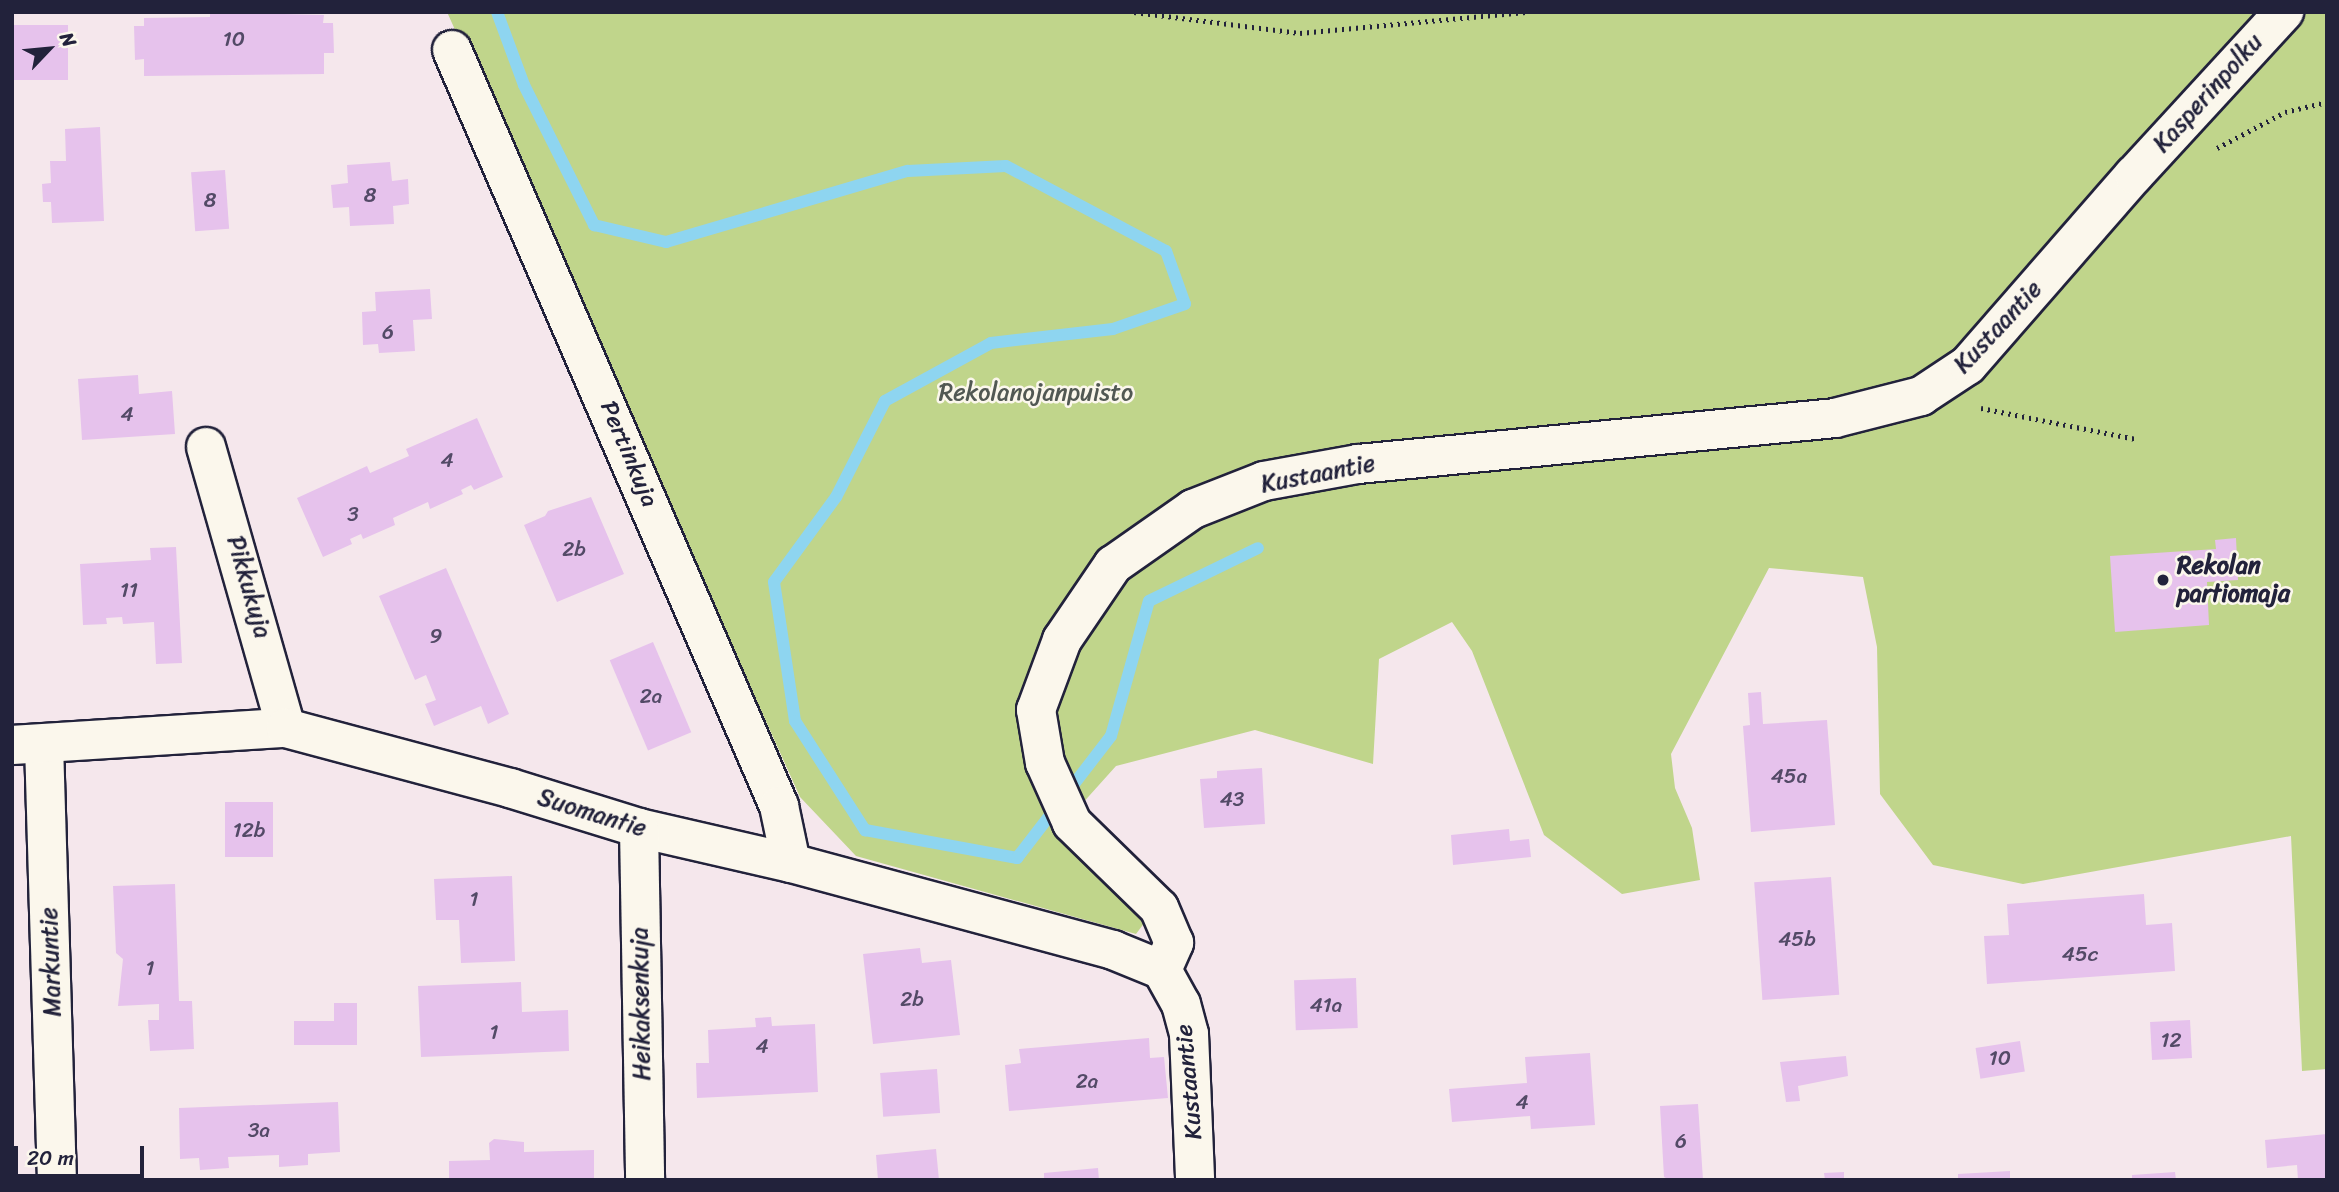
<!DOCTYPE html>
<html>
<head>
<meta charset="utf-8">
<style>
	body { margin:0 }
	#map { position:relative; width:2339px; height:1192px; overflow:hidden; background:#f5e7ec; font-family:Sriracha,sans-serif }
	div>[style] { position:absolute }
	.green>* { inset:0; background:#c0d58b }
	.stream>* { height:12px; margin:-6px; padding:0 6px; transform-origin:6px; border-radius:6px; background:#8ed5f0 }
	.building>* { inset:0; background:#e6c2ec; transform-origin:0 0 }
	.path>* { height:4.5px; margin-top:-2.25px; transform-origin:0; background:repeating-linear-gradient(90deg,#22223b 0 2px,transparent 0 7px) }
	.roads { filter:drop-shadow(2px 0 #22223b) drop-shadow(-2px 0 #22223b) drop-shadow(0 2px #22223b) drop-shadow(0 -2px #22223b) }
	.minor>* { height:38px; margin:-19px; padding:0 19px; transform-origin:19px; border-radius:19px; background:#fbf7ec }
	.dots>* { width:19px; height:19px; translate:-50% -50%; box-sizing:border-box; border:4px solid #fbf7ec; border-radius:50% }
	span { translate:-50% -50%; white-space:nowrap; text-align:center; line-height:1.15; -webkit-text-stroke:5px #fbf7ec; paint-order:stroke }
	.number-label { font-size:21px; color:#534a67 }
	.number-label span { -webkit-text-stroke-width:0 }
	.street-label { font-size:24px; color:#22223b }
	.park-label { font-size:24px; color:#515853 }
	.poi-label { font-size:24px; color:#22223b; font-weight:700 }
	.left { translate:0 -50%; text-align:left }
	.frame { position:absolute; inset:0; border:14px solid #22223b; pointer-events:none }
	.north { position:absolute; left:14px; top:14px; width:70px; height:70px; -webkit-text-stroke:5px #fbf7ec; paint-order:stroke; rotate:64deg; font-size:19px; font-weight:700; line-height:28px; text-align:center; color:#22223b }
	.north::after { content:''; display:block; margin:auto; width:24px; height:32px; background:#22223b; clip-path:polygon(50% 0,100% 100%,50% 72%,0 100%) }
	.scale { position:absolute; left:14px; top:1146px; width:130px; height:32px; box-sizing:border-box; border:4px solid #22223b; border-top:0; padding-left:9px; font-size:21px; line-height:24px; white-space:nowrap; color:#22223b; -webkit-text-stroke:5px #fbf7ec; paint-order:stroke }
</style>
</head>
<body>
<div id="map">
	<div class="green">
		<div style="clip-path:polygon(447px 12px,2327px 12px,2327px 1069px,2302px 1071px,2291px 836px,2023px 884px,1933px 865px,1880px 794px,1877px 647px,1863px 577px,1769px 568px,1671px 754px,1675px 788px,1692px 828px,1700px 880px,1622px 894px,1544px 835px,1472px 651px,1452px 622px,1379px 659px,1373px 764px,1255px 730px,1116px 766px,1063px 825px,1148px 918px,1136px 934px,856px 856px,800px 797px)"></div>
	</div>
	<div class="stream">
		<div style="left:497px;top:12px;width:78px;rotate:69.7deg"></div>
		<div style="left:524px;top:85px;width:157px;rotate:63.4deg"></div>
		<div style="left:594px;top:225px;width:74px;rotate:13.3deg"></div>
		<div style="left:666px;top:242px;width:252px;rotate:-16.4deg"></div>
		<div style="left:908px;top:171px;width:98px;rotate:-2.9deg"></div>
		<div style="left:1006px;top:166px;width:181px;rotate:28deg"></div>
		<div style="left:1166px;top:251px;width:56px;rotate:70.3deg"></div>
		<div style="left:1185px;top:304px;width:76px;rotate:160.9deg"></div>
		<div style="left:1113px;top:329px;width:123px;rotate:173.5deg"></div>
		<div style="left:991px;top:343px;width:121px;rotate:151.3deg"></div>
		<div style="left:885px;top:401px;width:108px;rotate:117deg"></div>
		<div style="left:836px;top:497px;width:105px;rotate:126.1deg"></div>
		<div style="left:774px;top:582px;width:141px;rotate:81.4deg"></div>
		<div style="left:795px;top:721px;width:130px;rotate:57.3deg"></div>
		<div style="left:865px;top:830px;width:155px;rotate:10.4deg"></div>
		<div style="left:1017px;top:858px;width:154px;rotate:-52.4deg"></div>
		<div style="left:1111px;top:736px;width:140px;rotate:-74.3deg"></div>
		<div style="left:1149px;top:601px;width:121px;rotate:-25.9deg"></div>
	</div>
	<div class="building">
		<div style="clip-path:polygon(210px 12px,324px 15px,323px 23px,333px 23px,334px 53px,324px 53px,324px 74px,144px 76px,144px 59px,135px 60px,134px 26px,144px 26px,144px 18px,210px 17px)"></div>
		<div style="left:12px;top:25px;width:56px;height:55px"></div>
		<div style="clip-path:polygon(100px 127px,104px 221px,52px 223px,51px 202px,43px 202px,42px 184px,51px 183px,50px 161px,66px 161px,65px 129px)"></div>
		<div style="clip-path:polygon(390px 162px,392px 181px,408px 179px,409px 204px,393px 206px,394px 224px,350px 226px,349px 207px,333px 208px,331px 185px,348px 183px,347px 165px)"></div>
		<div style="left:225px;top:170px;width:59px;height:34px;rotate:86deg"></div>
		<div style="clip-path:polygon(430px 289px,432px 319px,413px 320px,415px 351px,379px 353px,378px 344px,363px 345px,362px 312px,376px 311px,375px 292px)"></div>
		<div style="clip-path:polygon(138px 375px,139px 394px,172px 391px,175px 434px,82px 440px,78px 379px)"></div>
		<div style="clip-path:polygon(477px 418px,503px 477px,474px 490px,471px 485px,461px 490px,463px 494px,430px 509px,428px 502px,393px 518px,395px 525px,363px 539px,361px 534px,350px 539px,352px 544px,323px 557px,297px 498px,367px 466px,370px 473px,409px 456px,406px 449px)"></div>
		<div style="clip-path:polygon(591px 497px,624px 574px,557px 602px,524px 525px,545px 516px,548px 511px)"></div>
		<div style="clip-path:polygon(2236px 538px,2238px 580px,2207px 582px,2209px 625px,2115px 632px,2110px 556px,2216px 549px,2215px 540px)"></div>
		<div style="clip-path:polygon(176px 547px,182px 663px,156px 664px,154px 622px,123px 624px,122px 617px,106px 618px,107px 624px,83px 625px,80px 564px,151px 560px,150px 548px)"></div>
		<div style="clip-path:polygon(446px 568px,509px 714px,488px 724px,481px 706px,434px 726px,425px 704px,436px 700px,426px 675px,415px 680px,379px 596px)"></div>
		<div style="left:653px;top:642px;width:98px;height:47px;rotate:67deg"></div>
		<div style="clip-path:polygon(1761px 692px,1763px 724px,1827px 720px,1835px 825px,1751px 832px,1743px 726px,1750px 725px,1748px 693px)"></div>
		<div style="clip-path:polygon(1262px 768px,1265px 824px,1204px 828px,1200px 779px,1217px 778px,1217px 771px)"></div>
		<div style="left:273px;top:802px;width:55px;height:48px;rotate:90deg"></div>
		<div style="clip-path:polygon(1509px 829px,1510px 841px,1529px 839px,1531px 857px,1453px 865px,1451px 835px)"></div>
		<div style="clip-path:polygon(512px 876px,515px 961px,461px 963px,459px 920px,436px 920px,434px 879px)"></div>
		<div style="left:1831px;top:877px;width:118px;height:77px;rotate:86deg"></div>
		<div style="clip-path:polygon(175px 884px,179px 1001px,192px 1001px,194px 1049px,150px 1051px,148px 1020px,159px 1020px,159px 1004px,118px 1006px,123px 959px,116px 953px,113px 886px)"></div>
		<div style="clip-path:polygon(2144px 894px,2146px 925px,2172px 923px,2175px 971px,1987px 984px,1984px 936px,2009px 935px,2007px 904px)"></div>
		<div style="clip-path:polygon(920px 948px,922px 963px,951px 960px,960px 1035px,873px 1044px,863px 954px)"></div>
		<div style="left:1356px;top:978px;width:50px;height:62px;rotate:88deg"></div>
		<div style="clip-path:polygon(521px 982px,522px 1012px,568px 1010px,569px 1051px,421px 1057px,418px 986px)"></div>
		<div style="clip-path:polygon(334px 1003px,357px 1003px,357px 1045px,294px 1045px,294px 1021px,334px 1021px)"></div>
		<div style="clip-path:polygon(771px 1017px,772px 1026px,815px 1024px,818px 1092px,697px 1098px,696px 1063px,709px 1063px,708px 1030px,756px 1027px,755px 1018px)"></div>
		<div style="left:2190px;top:1020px;width:38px;height:40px;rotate:87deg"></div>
		<div style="clip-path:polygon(1149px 1038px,1150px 1058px,1164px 1057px,1168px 1098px,1009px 1111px,1005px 1065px,1021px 1063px,1019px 1049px)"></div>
		<div style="left:2020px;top:1041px;width:31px;height:45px;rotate:81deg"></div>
		<div style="clip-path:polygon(1590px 1053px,1595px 1125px,1531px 1129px,1530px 1116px,1452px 1122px,1449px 1089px,1527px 1083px,1525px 1057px)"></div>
		<div style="clip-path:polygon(1846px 1056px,1848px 1076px,1798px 1086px,1800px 1101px,1786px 1102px,1780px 1062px)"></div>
		<div style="left:937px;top:1069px;width:44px;height:57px;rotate:86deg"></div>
		<div style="clip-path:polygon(338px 1102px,340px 1152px,308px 1154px,308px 1165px,279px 1167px,279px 1155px,228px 1157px,229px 1168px,200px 1170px,199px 1158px,180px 1159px,179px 1108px)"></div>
		<div style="clip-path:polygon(1698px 1104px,1703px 1180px,1670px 1180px,1664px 1177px,1660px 1106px)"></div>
		<div style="clip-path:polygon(2327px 1134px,2327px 1180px,2298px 1180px,2297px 1165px,2267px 1168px,2265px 1140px)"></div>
		<div style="clip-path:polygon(494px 1139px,524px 1142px,524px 1152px,594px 1150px,594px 1180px,449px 1180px,449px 1161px,490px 1160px,489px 1143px)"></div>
		<div style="clip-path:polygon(936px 1149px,939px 1180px,878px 1180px,876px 1155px)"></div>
		<div style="clip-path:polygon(1098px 1168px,1099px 1180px,1044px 1180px,1044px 1173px)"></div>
		<div style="clip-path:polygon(2010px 1171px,2010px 1180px,1958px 1180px,1958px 1174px)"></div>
		<div style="clip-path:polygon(1844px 1172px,1844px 1180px,1825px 1180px,1824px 1173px)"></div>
		<div style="clip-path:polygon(2175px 1172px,2176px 1180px,2132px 1180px,2132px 1175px)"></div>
	</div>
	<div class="path">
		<div style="left:1134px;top:12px;width:167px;rotate:7.2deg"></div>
		<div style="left:1300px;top:33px;width:228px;rotate:-5.3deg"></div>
		<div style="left:2217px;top:148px;width:77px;rotate:-27.9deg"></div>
		<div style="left:2285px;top:112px;width:43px;rotate:-13.4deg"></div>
		<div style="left:1981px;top:408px;width:158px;rotate:11.3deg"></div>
	</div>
	<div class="roads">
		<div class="minor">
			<div style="left:452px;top:50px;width:824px;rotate:66.61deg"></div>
			<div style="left:779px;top:806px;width:58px;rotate:78.1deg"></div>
			<div style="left:206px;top:447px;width:292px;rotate:74.1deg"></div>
			<div style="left:44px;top:744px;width:436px;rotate:88.3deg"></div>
			<div style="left:12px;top:745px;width:275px;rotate:-3.6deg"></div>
			<div style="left:286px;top:728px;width:232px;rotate:15deg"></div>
			<div style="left:510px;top:788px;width:135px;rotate:17.2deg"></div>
			<div style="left:639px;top:828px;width:156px;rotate:13deg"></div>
			<div style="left:791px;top:863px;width:334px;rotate:15.1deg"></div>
			<div style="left:1113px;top:950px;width:53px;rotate:22.2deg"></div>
			<div style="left:639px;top:828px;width:352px;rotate:89deg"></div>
			<div style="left:1162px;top:970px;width:30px;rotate:-66deg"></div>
			<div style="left:1174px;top:943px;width:38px;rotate:-113deg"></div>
			<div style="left:1159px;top:908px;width:122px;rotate:-135.7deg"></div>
			<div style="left:1072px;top:823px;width:66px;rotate:-114.2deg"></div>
			<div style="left:1045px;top:763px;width:54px;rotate:-99.6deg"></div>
			<div style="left:1036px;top:710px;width:75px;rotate:-69.6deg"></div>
			<div style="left:1062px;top:640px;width:91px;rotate:-55.8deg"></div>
			<div style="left:1113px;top:565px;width:98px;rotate:-35deg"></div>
			<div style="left:1193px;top:509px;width:76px;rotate:-21.5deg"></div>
			<div style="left:1264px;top:481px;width:96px;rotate:-10.3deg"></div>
			<div style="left:1358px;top:464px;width:479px;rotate:-5.5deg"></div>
			<div style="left:1835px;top:418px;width:89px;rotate:-14.3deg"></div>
			<div style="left:1921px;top:396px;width:56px;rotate:-33.4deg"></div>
			<div style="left:1968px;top:365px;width:252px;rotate:-48.9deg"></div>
			<div style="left:2134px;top:175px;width:222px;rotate:-47.4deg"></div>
			<div style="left:1162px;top:970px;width:39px;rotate:61deg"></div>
			<div style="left:1181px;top:1004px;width:31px;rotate:75deg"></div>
			<div style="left:1189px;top:1034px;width:146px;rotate:87.6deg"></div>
		</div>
	</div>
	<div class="dots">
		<div style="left:2163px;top:580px;background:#22223b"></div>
	</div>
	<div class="number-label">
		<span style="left:234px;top:39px">10</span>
		<span style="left:370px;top:195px">8</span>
		<span style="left:210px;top:200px">8</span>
		<span style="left:388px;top:332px">6</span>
		<span style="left:127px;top:414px">4</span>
		<span style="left:447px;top:460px">4</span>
		<span style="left:353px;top:514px">3</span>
		<span style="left:574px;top:549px">2b</span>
		<span style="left:129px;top:590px">11</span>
		<span style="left:436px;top:636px">9</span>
		<span style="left:651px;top:696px">2a</span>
		<span style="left:1789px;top:776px">45a</span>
		<span style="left:1232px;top:799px">43</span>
		<span style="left:249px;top:830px">12b</span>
		<span style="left:474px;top:899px">1</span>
		<span style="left:1797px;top:939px">45b</span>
		<span style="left:2080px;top:954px">45c</span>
		<span style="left:150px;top:968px">1</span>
		<span style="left:912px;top:999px">2b</span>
		<span style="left:1326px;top:1005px">41a</span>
		<span style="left:494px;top:1032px">1</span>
		<span style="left:2171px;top:1040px">12</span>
		<span style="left:762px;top:1046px">4</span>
		<span style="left:2000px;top:1058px">10</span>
		<span style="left:1087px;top:1081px">2a</span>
		<span style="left:1522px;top:1102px">4</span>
		<span style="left:259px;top:1130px">3a</span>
		<span style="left:1681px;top:1141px">6</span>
	</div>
	<div class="street-label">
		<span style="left:2208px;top:93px;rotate:-48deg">Kasperinpolku</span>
		<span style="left:1998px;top:327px;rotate:-47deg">Kustaantie</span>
		<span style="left:629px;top:454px;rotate:67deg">Pertinkuja</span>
		<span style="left:1318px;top:474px;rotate:-11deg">Kustaantie</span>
		<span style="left:249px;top:587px;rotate:74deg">Pikkukuja</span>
		<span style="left:592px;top:813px;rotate:17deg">Suomantie</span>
		<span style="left:51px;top:962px;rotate:-92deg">Markuntie</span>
		<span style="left:641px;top:1004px;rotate:-91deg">Heikaksenkuja</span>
		<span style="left:1189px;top:1082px;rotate:-95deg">Kustaantie</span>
	</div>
	<div class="park-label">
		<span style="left:1036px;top:393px">Rekolanojanpuisto</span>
	</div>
	<div class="poi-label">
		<span class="left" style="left:2177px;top:580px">Rekolan<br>partiomaja</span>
	</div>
	<div class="frame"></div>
	<div class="north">N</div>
	<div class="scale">20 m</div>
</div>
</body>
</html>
